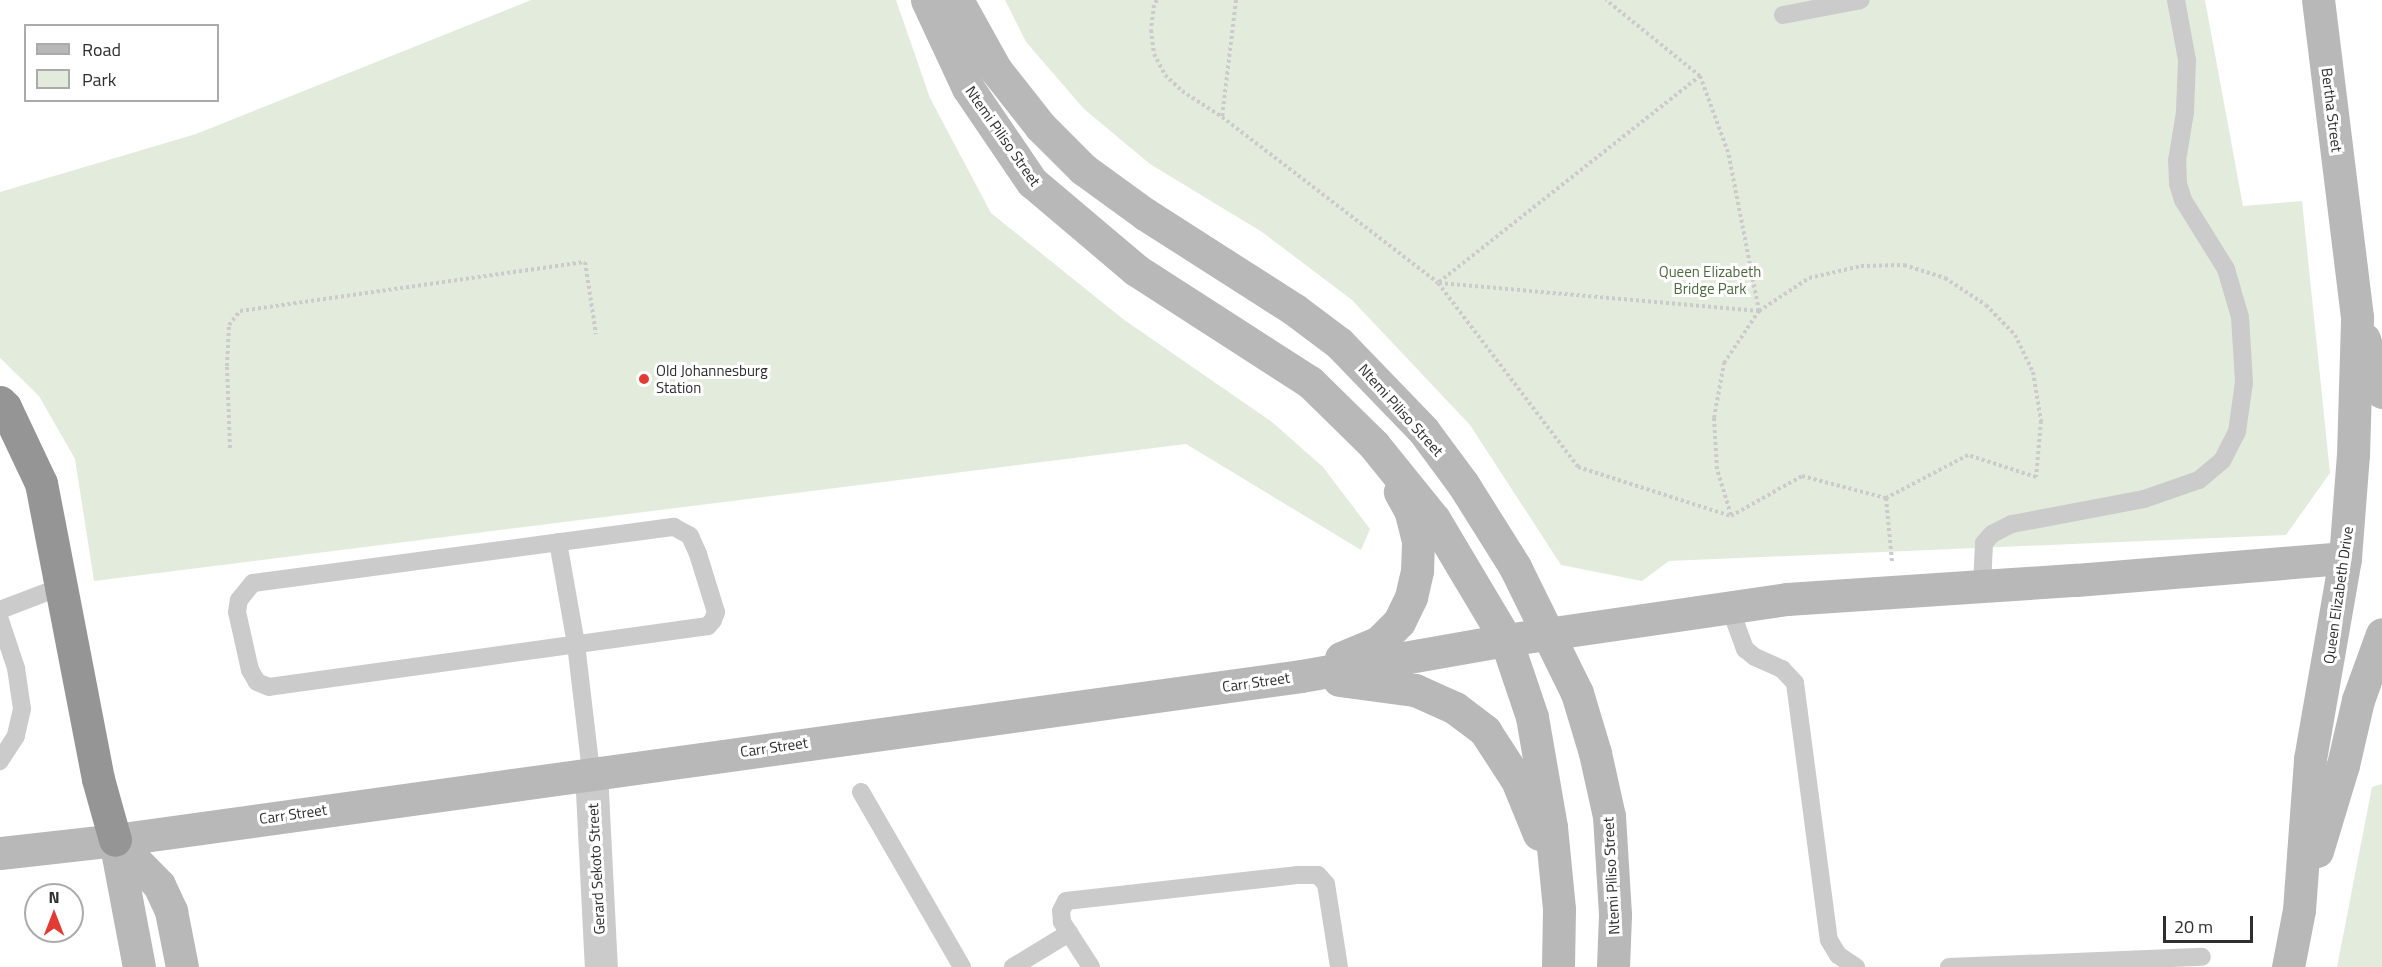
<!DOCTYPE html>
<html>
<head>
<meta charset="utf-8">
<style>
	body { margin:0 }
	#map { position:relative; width:2382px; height:967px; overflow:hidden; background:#fff; font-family:"Titillium Web",sans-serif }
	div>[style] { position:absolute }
	.green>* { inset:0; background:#e3ecdc }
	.path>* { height:4px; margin-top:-2px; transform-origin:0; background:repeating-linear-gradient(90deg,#cbcbcb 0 3px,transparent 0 6px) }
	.lane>* { height:18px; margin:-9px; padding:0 9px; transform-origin:9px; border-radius:9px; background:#cbcbcb }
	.street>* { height:33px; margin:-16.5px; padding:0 16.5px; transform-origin:16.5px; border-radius:16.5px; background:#cbcbcb }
	.secondary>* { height:33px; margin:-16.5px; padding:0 16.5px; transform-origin:16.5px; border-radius:16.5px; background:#b8b8b8 }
	.highway>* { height:33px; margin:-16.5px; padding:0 16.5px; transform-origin:16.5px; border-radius:16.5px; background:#959595 }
	.dots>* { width:16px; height:16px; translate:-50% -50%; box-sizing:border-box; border:3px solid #fff; border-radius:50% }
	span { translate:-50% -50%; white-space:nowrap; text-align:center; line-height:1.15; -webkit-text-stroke:6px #fff; paint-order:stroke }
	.street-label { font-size:15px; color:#2e2e2e }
	.park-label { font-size:15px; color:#4c6a3c }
	.poi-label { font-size:15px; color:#2e2e2e }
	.left { translate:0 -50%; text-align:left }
	.legend { position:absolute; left:24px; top:24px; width:195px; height:78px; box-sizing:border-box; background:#fff; border:2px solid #ababab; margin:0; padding:8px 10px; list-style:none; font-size:18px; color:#2e2e2e }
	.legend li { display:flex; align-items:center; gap:12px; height:30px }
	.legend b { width:30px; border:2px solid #ababab }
	.north { position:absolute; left:24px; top:883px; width:60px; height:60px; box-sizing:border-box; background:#fff; border:2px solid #ababab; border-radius:50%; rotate:0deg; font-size:16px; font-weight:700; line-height:24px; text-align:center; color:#2e2e2e }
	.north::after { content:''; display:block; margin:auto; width:21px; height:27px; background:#e33a33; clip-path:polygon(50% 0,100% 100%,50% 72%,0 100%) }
	.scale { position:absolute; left:2163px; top:916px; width:90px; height:27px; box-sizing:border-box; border:3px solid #2e2e2e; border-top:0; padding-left:8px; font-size:18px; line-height:21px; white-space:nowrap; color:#2e2e2e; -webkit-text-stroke:4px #fff; paint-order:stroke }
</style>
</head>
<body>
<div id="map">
	<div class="green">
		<div style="clip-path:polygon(531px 0,896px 0,930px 98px,991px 213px,1123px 319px,1272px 422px,1323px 467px,1370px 529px,1361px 550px,1186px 444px,94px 581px,75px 459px,39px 396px,0 358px,0 192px,196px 134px)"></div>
		<div style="clip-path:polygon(1005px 0,2205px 0,2243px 206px,2302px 201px,2330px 473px,2286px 535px,1669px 561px,1642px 581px,1561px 565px,1470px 425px,1352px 300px,1262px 232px,1150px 164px,1084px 109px,1026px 42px)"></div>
		<div style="clip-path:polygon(2382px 784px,2382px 967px,2337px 967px,2372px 787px)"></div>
	</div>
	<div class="path">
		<div style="left:1157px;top:0;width:6px;rotate:121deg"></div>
		<div style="left:1154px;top:5px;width:25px;rotate:97deg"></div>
		<div style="left:1151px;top:30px;width:24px;rotate:83deg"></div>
		<div style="left:1154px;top:54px;width:24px;rotate:62deg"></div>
		<div style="left:1165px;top:75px;width:23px;rotate:43deg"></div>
		<div style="left:1182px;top:91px;width:48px;rotate:33deg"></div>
		<div style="left:1236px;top:0;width:118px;rotate:96.8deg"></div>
		<div style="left:1222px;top:117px;width:272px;rotate:37.5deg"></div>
		<div style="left:1438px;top:283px;width:231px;rotate:52.7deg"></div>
		<div style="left:1578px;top:467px;width:161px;rotate:17.8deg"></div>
		<div style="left:1731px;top:516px;width:81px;rotate:-29.4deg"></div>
		<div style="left:1802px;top:476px;width:87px;rotate:14.7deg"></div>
		<div style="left:1886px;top:498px;width:64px;rotate:84.6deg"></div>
		<div style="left:1439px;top:282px;width:333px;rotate:-38.3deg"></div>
		<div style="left:1439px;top:283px;width:321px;rotate:5deg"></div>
		<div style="left:1759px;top:311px;width:162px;rotate:-101deg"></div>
		<div style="left:1728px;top:152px;width:81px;rotate:-110.2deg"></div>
		<div style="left:1700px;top:76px;width:121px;rotate:-141deg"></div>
		<div style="left:230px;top:448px;width:82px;rotate:-92.1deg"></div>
		<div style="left:227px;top:366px;width:41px;rotate:-87.2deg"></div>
		<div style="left:229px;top:325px;width:18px;rotate:-52deg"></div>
		<div style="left:240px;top:311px;width:348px;rotate:-8.1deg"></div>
		<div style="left:585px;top:262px;width:73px;rotate:81.3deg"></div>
		<div style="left:1731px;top:515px;width:48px;rotate:-106.9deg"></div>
		<div style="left:1717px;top:469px;width:51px;rotate:-93.4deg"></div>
		<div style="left:1714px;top:418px;width:56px;rotate:-79.7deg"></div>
		<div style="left:1724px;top:363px;width:63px;rotate:-56.1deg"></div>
		<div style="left:1759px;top:311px;width:60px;rotate:-33.4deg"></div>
		<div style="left:1809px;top:278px;width:53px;rotate:-13deg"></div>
		<div style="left:1861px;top:266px;width:43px;rotate:-1.3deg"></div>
		<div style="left:1904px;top:265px;width:43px;rotate:17.6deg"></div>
		<div style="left:1945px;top:278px;width:49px;rotate:33.4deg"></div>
		<div style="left:1986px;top:305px;width:42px;rotate:46deg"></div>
		<div style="left:2015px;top:335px;width:41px;rotate:64.1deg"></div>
		<div style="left:2033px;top:372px;width:50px;rotate:80.7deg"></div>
		<div style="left:2041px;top:421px;width:56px;rotate:95.1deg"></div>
		<div style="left:2036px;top:477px;width:71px;rotate:-162.1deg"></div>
		<div style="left:1968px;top:455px;width:93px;rotate:152.3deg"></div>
	</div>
	<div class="lane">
		<div style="left:1783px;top:15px;width:79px;rotate:-10.9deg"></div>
		<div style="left:674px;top:527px;width:18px;rotate:29deg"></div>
		<div style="left:690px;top:536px;width:20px;rotate:66deg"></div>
		<div style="left:698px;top:554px;width:61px;rotate:72.8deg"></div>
		<div style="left:716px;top:612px;width:9px;rotate:111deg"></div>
		<div style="left:713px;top:620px;width:8px;rotate:130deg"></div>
		<div style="left:708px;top:626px;width:443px;rotate:172.1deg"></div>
		<div style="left:269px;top:687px;width:13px;rotate:-157deg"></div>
		<div style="left:257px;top:682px;width:14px;rotate:-120deg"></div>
		<div style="left:250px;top:670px;width:59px;rotate:-102.6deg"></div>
		<div style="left:237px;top:612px;width:12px;rotate:-81deg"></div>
		<div style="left:239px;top:600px;width:22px;rotate:-51deg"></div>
		<div style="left:253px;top:583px;width:425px;rotate:-7.6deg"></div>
		<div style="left:558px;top:542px;width:104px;rotate:80deg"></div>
		<div style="left:576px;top:644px;width:129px;rotate:83.3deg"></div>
		<div style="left:1982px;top:586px;width:43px;rotate:-87.3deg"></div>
		<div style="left:1984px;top:543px;width:12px;rotate:-48deg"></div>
		<div style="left:1992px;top:534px;width:22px;rotate:-27deg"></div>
		<div style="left:2012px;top:524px;width:134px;rotate:-10.7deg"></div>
		<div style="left:2144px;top:499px;width:58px;rotate:-19.1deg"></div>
		<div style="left:2199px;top:480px;width:30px;rotate:-40deg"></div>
		<div style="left:2222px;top:461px;width:33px;rotate:-63deg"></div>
		<div style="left:2237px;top:432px;width:50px;rotate:-82deg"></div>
		<div style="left:2244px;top:382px;width:65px;rotate:-93.5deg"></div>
		<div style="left:2240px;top:317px;width:50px;rotate:-106.3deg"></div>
		<div style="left:2226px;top:269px;width:81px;rotate:-121.9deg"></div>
		<div style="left:2183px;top:200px;width:17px;rotate:-107deg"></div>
		<div style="left:2178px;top:184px;width:23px;rotate:-92deg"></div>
		<div style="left:2177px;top:161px;width:50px;rotate:-80.7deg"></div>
		<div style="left:2185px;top:112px;width:52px;rotate:-87.8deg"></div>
		<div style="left:2187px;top:60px;width:61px;rotate:-100.4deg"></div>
		<div style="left:1730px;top:608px;width:44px;rotate:69.9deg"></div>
		<div style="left:1745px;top:649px;width:13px;rotate:39deg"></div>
		<div style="left:1755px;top:657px;width:30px;rotate:24deg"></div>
		<div style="left:1782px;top:669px;width:19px;rotate:47deg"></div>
		<div style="left:1795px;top:683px;width:259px;rotate:82.5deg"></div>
		<div style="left:1829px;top:940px;width:17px;rotate:59deg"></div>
		<div style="left:1838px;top:955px;width:22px;rotate:34deg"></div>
		<div style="left:0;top:610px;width:64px;rotate:-21deg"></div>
		<div style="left:0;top:620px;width:51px;rotate:71.6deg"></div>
		<div style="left:16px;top:668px;width:41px;rotate:81.7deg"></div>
		<div style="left:22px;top:709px;width:28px;rotate:103deg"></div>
		<div style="left:16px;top:736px;width:30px;rotate:123deg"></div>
		<div style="left:861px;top:792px;width:202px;rotate:60deg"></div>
		<div style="left:1013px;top:967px;width:66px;rotate:-31.3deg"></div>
		<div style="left:1091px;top:967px;width:54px;rotate:-122.8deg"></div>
		<div style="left:1062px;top:922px;width:11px;rotate:-95deg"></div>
		<div style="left:1061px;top:911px;width:11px;rotate:-63deg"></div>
		<div style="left:1066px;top:901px;width:232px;rotate:-6.4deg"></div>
		<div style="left:1297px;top:875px;width:21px"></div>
		<div style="left:1318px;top:875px;width:12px;rotate:48deg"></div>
		<div style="left:1326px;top:884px;width:84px;rotate:81.1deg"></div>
		<div style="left:1949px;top:967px;width:253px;rotate:-2.3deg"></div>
	</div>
	<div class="street">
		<div style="left:591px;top:772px;width:195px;rotate:87.1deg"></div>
	</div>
	<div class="secondary">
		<div style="left:927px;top:0;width:97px;rotate:65deg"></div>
		<div style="left:968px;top:88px;width:114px;rotate:55.8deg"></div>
		<div style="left:1032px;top:182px;width:136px;rotate:40.2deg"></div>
		<div style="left:1136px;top:270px;width:207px;rotate:32.8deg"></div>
		<div style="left:1310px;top:382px;width:90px;rotate:44.5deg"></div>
		<div style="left:1374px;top:445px;width:95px;rotate:51deg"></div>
		<div style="left:1434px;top:519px;width:141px;rotate:59.2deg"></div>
		<div style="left:1506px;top:640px;width:81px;rotate:71.3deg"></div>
		<div style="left:1532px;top:717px;width:112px;rotate:80.2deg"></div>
		<div style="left:1551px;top:827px;width:82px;rotate:84.4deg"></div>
		<div style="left:1559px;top:909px;width:58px;rotate:91deg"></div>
		<div style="left:957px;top:0;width:80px;rotate:60.9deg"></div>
		<div style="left:996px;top:70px;width:71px;rotate:51.8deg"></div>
		<div style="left:1040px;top:126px;width:61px;rotate:45deg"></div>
		<div style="left:1083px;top:169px;width:77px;rotate:36deg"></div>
		<div style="left:1145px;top:214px;width:178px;rotate:32.6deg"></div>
		<div style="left:1295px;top:310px;width:55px;rotate:36.9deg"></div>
		<div style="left:1339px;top:343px;width:121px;rotate:46deg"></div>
		<div style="left:1423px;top:430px;width:67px;rotate:53.5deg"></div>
		<div style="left:1463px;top:484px;width:98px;rotate:57.9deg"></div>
		<div style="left:1515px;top:567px;width:140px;rotate:63.8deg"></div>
		<div style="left:1577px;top:693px;width:63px;rotate:73.3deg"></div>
		<div style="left:1595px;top:753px;width:65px;rotate:77.5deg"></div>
		<div style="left:1609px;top:816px;width:99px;rotate:86.5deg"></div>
		<div style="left:1615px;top:915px;width:52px;rotate:92.2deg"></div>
		<div style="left:2364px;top:339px;width:56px;rotate:71.2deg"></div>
		<div style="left:1341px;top:658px;width:41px;rotate:-22.8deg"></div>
		<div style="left:1379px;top:642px;width:28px;rotate:-45deg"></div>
		<div style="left:1399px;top:622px;width:28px;rotate:-64deg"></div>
		<div style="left:1411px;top:597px;width:27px;rotate:-77deg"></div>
		<div style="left:1417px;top:571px;width:30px;rotate:-88deg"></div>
		<div style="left:1418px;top:541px;width:32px;rotate:-104deg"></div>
		<div style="left:1410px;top:510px;width:21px;rotate:-119deg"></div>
		<div style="left:1339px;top:680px;width:77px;rotate:7.5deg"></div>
		<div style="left:1415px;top:690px;width:44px;rotate:24.2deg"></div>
		<div style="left:1455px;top:708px;width:38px;rotate:37deg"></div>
		<div style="left:1485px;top:731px;width:59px;rotate:56.9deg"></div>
		<div style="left:1517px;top:780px;width:58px;rotate:67.8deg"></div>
		<div style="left:115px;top:840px;width:63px;rotate:45.6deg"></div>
		<div style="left:159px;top:885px;width:29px;rotate:65deg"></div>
		<div style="left:171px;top:911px;width:57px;rotate:78.9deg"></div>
		<div style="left:115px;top:840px;width:129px;rotate:79.3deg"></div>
		<div style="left:2317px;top:851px;width:90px;rotate:-73.2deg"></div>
		<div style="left:2343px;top:765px;width:67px;rotate:-77deg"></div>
		<div style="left:2358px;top:700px;width:70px;rotate:-70deg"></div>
		<div style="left:0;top:853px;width:116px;rotate:-6.4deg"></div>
		<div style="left:115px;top:840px;width:1197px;rotate:-7.87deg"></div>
		<div style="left:1301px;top:676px;width:208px;rotate:-10deg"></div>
		<div style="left:1506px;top:640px;width:284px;rotate:-8.3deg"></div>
		<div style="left:1787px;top:599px;width:290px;rotate:-3.8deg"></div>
		<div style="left:2076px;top:580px;width:270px;rotate:-4.7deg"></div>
		<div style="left:2288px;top:967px;width:58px;rotate:-79.1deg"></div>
		<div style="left:2299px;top:910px;width:151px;rotate:-85.8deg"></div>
		<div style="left:2310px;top:759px;width:204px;rotate:-80.1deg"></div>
		<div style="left:2345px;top:558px;width:103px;rotate:-85.6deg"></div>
		<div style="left:2353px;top:455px;width:138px;rotate:-88.3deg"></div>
		<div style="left:2357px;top:317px;width:319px;rotate:-97deg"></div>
	</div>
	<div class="highway">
		<div style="left:0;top:402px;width:7px;rotate:45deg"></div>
		<div style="left:5px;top:407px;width:84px;rotate:64.7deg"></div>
		<div style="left:41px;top:483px;width:301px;rotate:79.1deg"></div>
		<div style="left:98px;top:779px;width:63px;rotate:74.4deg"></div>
	</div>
	<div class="dots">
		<div style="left:644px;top:379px;background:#e33a33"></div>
	</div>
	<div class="street-label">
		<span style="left:2332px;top:110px;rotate:83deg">Bertha Street</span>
		<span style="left:1003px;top:136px;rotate:55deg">Ntemi Piliso Street</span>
		<span style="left:1401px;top:410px;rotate:48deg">Ntemi Piliso Street</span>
		<span style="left:2338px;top:595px;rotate:-82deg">Queen Elizabeth Drive</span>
		<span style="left:1256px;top:682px;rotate:-8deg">Carr Street</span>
		<span style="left:774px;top:747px;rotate:-8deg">Carr Street</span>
		<span style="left:293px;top:814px;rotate:-8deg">Carr Street</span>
		<span style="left:596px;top:869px;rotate:-93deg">Gerard Sekoto Street</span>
		<span style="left:1611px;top:876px;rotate:-93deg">Ntemi Piliso Street</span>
	</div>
	<div class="park-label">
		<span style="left:1710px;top:280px">Queen Elizabeth<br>Bridge Park</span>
	</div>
	<div class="poi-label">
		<span class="left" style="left:656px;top:379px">Old Johannesburg<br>Station</span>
	</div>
	<ul class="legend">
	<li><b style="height:8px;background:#b8b8b8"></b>Road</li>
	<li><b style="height:16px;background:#e3ecdc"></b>Park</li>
	</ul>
	<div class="north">N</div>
	<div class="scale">20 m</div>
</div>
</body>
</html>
